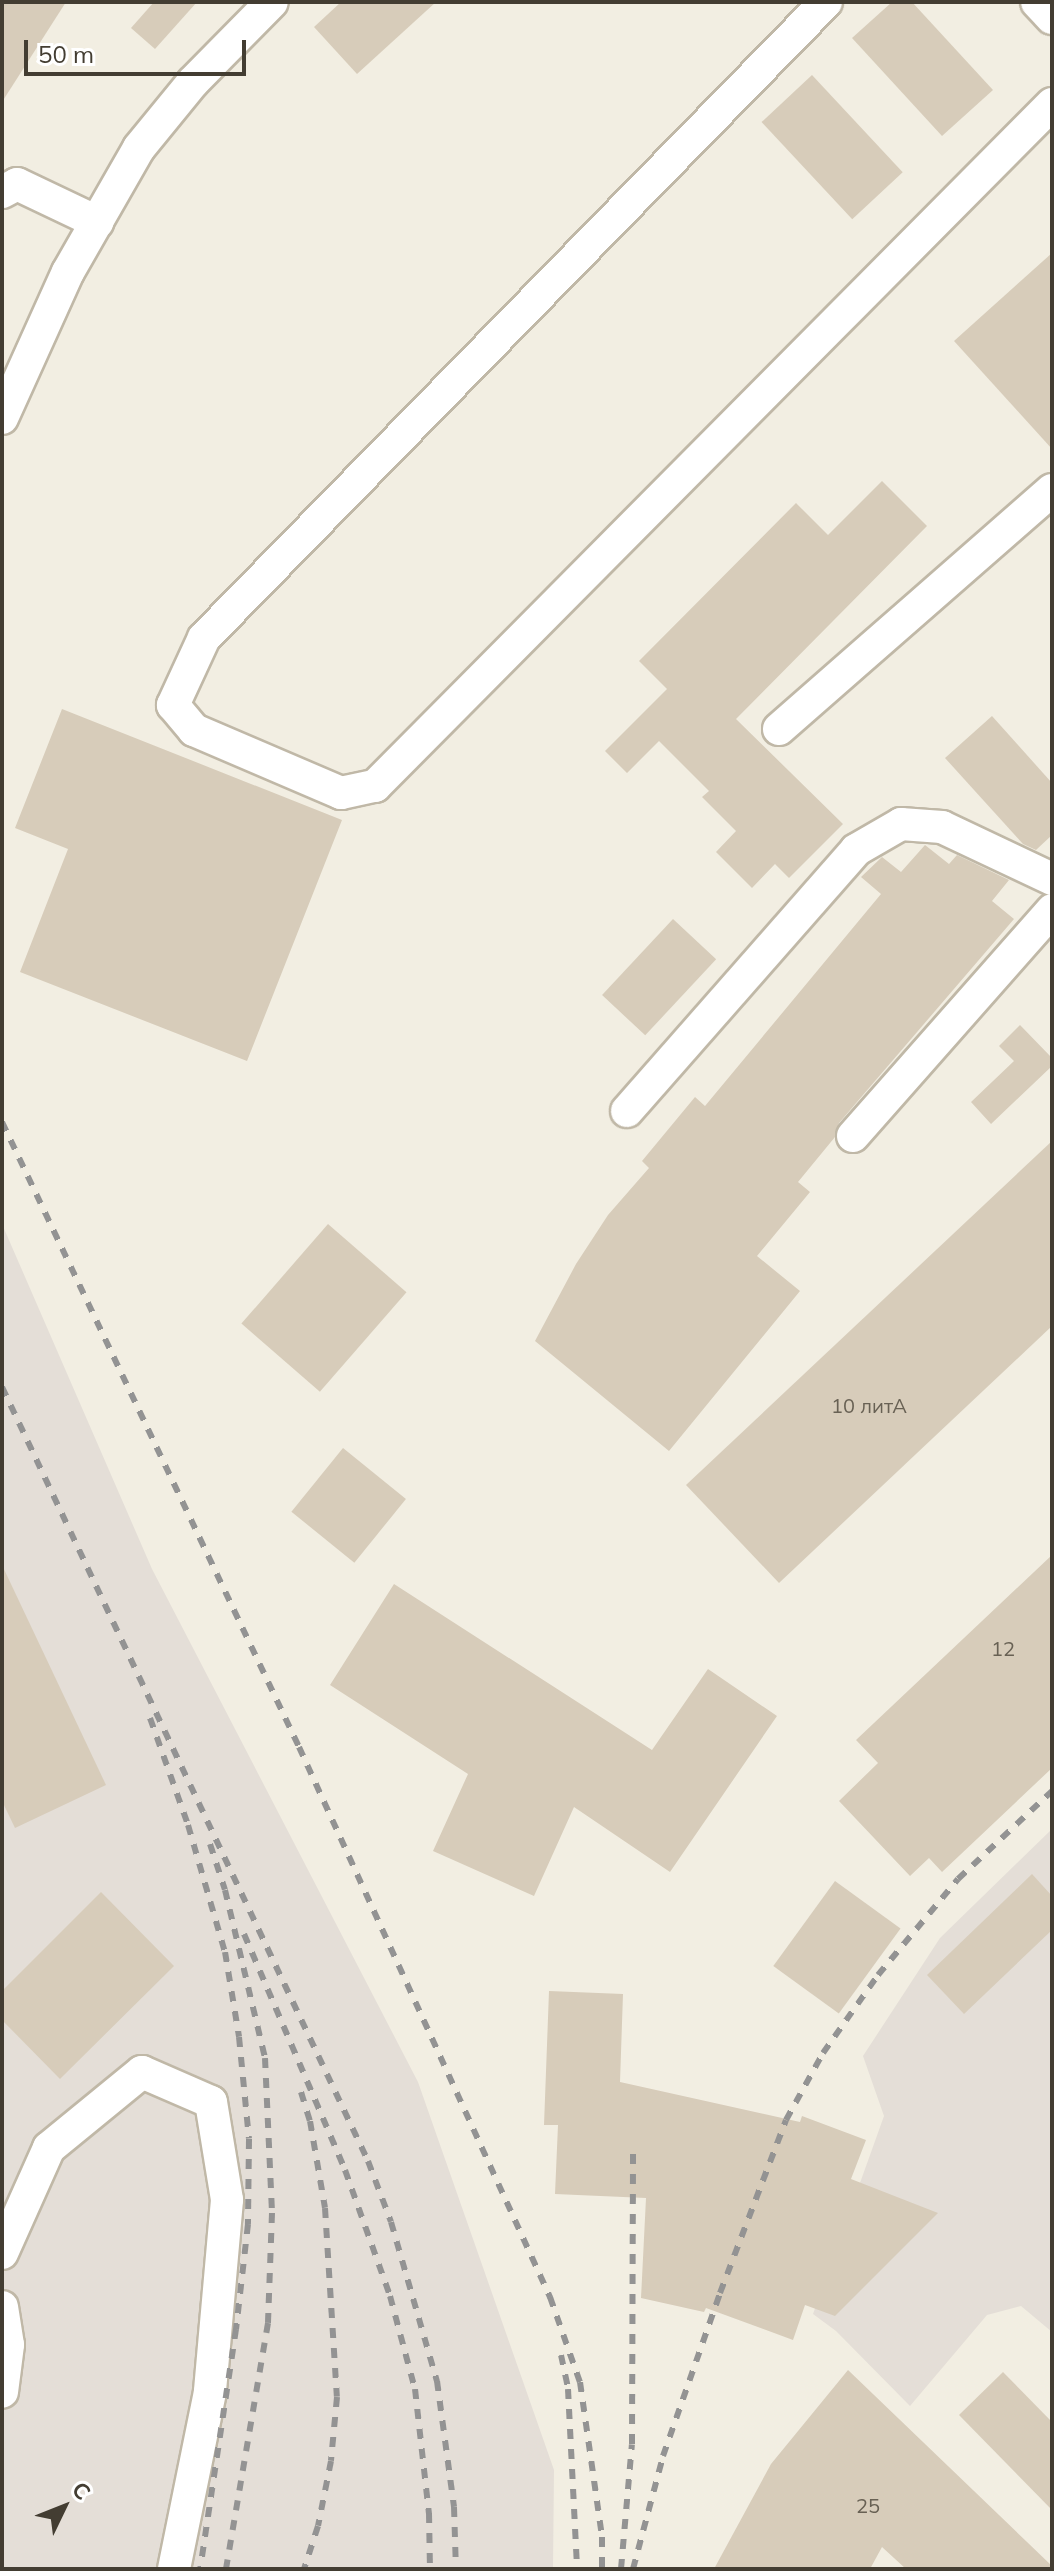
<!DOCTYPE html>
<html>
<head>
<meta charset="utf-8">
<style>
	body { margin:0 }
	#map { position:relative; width:1054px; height:2571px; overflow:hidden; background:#f2eee2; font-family:Mulish,sans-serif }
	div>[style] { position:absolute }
	.industrial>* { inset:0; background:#e4ded7 }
	.building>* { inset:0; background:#d7ccba; transform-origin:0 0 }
	.roads { filter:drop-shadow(2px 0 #c0b8a7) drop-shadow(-2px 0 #c0b8a7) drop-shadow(0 2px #c0b8a7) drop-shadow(0 -2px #c0b8a7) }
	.minor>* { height:32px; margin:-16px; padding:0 16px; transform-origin:16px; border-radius:16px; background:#fff }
	.rail>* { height:6px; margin-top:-3px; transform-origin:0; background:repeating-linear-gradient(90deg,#939393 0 10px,transparent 0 20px) }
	span { translate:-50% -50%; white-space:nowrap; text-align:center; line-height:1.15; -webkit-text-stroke:8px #fff; paint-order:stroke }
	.number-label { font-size:20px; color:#686154 }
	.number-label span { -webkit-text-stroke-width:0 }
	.frame { position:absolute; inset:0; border:4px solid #433d32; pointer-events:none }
	.north { position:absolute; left:24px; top:2467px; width:80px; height:80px; -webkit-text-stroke:6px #fff; paint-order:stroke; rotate:47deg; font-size:22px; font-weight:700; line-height:32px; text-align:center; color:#433d32 }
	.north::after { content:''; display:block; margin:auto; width:28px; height:36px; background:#433d32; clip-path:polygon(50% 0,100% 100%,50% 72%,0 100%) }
	.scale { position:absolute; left:24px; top:40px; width:222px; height:36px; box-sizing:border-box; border:4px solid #433d32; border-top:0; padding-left:10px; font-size:24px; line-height:28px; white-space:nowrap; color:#433d32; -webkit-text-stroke:6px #fff; paint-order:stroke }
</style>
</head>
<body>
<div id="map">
	<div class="industrial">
		<div style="clip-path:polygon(2px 1224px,152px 1569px,418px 2082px,554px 2470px,553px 2569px,2px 2569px)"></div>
		<div style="clip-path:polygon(1052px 1829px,1052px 2332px,1021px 2306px,987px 2315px,910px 2406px,836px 2331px,813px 2314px,884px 2116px,863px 2056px,940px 1938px)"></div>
	</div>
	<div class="building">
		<div style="clip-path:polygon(2px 2px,66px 2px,2px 102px)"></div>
		<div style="clip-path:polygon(154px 2px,197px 2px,155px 49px,131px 28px)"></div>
		<div style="clip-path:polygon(341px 2px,436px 2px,357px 74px,314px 27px)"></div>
		<div style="clip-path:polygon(892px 2px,912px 2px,993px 90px,942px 136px,852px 38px)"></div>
		<div style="left:812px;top:75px;width:133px;height:69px;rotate:47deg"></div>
		<div style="clip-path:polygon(1052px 253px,1052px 449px,954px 341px)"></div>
		<div style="clip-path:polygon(882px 481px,927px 526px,736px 719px,843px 824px,789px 878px,775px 864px,752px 888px,716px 852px,736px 831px,702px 797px,709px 791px,659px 741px,627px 773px,605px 751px,667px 689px,639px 661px,796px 503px,828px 535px)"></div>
		<div style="clip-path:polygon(62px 709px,342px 820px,247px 1061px,20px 972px,68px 849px,15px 828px)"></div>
		<div style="clip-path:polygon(992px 716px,1052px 783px,1052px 835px,1036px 850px,1023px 844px,945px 758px)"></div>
		<div style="clip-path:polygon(925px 845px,949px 864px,957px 855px,1009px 880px,992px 901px,1014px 919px,839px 1123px,835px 1137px,798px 1182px,810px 1192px,757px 1256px,800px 1291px,669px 1451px,535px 1341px,576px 1264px,608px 1215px,649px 1168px,642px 1161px,695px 1097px,705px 1106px,881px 894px,861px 877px,882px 857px,901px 872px)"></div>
		<div style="left:673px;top:919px;width:59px;height:104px;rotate:43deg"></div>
		<div style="clip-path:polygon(1020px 1025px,1052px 1058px,1052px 1066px,991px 1124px,971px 1102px,1014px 1061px,999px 1046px)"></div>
		<div style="clip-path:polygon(1052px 1141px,1052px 1326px,779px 1583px,686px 1485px)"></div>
		<div style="left:328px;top:1224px;width:104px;height:132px;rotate:41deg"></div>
		<div style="left:343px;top:1448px;width:81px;height:82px;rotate:39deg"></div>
		<div style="clip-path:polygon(1052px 1555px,1052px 1768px,942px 1872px,929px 1858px,910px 1876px,839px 1801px,878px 1763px,856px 1740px)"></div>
		<div style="clip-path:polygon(2px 1565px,106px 1785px,15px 1828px,2px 1801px)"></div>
		<div style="clip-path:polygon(394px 1584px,652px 1750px,708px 1669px,777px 1716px,670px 1872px,574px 1807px,534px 1896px,433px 1851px,468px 1774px,330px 1685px)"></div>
		<div style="clip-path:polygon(1032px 1874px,1052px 1896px,1052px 1930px,964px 2014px,927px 1975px)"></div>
		<div style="left:835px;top:1881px;width:81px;height:105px;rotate:36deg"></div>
		<div style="clip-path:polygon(101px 1892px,174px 1966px,60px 2079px,2px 2020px,2px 1991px)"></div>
		<div style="clip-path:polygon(549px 1991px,623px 1994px,620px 2082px,800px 2122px,802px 2116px,866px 2140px,851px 2179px,938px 2213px,835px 2316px,805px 2305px,793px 2340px,706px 2308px,704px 2312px,641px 2298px,646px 2198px,555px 2194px,558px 2125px,544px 2125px)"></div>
		<div style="clip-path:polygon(848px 2370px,1052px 2566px,1052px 2569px,906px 2569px,882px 2547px,870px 2569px,714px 2569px,771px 2464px)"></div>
		<div style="clip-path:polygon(1003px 2372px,1052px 2422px,1052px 2510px,959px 2415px)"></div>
	</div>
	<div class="roads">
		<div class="minor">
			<div style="left:826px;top:2px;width:890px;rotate:134.36deg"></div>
			<div style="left:204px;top:638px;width:74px;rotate:114.8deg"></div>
			<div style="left:173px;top:705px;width:33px;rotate:50deg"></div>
			<div style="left:194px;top:730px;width:160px;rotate:23.2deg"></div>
			<div style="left:341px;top:793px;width:35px;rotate:-12deg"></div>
			<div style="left:375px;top:786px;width:961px;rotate:-45.21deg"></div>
			<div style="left:1037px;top:2px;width:22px;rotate:47deg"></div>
			<div style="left:2px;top:192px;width:17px;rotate:-28deg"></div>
			<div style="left:17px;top:184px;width:89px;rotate:25.4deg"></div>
			<div style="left:2px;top:418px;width:160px;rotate:-65.7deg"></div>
			<div style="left:68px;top:272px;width:143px;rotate:-60.2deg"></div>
			<div style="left:139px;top:148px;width:85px;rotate:-50.7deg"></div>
			<div style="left:193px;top:82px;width:112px;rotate:-45.4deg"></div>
			<div style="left:779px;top:729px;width:363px;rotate:-41.2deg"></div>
			<div style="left:627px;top:1111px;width:347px;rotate:-48.7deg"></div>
			<div style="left:856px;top:850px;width:52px;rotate:-30deg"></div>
			<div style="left:901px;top:824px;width:41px;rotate:4.2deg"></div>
			<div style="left:942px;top:827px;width:122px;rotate:25.3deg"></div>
			<div style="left:853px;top:1136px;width:301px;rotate:-48.6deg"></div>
			<div style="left:2px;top:2253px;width:115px;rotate:-65.9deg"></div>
			<div style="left:49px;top:2148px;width:120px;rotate:-39.3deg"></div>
			<div style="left:142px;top:2072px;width:75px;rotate:23.5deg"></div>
			<div style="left:211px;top:2102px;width:99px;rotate:80.7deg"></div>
			<div style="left:227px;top:2200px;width:193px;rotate:95.1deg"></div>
			<div style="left:210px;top:2392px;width:181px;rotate:101.5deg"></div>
			<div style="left:2px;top:2307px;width:38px;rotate:81deg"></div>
			<div style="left:8px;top:2345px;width:47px;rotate:97.3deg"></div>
		</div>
	</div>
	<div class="rail">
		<div style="left:2px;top:1122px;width:692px;rotate:64.58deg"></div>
		<div style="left:299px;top:1747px;width:605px;rotate:65.47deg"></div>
		<div style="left:550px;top:2297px;width:90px;rotate:70.6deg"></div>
		<div style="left:580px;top:2382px;width:157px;rotate:81.9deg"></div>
		<div style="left:602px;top:2537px;width:32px;rotate:90deg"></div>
		<div style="left:2px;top:1387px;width:856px;rotate:64.69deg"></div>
		<div style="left:368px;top:2161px;width:65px;rotate:69.3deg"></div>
		<div style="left:391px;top:2222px;width:166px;rotate:73.9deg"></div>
		<div style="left:437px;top:2381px;width:127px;rotate:82.3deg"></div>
		<div style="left:454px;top:2507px;width:62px;rotate:88.2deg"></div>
		<div style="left:150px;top:1718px;width:114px;rotate:70.4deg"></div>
		<div style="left:188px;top:1825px;width:132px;rotate:73.8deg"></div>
		<div style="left:225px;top:1952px;width:86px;rotate:80.6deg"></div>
		<div style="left:239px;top:2037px;width:102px;rotate:84.4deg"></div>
		<div style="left:249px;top:2139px;width:85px;rotate:90.7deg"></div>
		<div style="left:248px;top:2224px;width:106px;rotate:96.5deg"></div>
		<div style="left:236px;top:2329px;width:243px;rotate:98.5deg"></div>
		<div style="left:210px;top:1844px;width:48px;rotate:71.9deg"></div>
		<div style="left:225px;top:1890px;width:173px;rotate:76.6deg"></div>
		<div style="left:265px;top:2058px;width:155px;rotate:87.4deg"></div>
		<div style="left:272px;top:2213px;width:110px;rotate:92.1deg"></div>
		<div style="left:268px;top:2323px;width:250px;rotate:99.7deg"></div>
		<div style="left:244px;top:1934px;width:257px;rotate:66.8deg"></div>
		<div style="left:345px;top:2170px;width:134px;rotate:70.3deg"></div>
		<div style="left:390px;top:2296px;width:96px;rotate:75deg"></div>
		<div style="left:415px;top:2389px;width:125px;rotate:83.6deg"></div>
		<div style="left:429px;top:2513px;width:56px;rotate:89deg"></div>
		<div style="left:301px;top:2092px;width:30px;rotate:73deg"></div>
		<div style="left:310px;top:2121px;width:88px;rotate:80.2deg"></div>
		<div style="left:325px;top:2208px;width:189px;rotate:86.4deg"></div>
		<div style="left:337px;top:2397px;width:64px;rotate:95.4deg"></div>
		<div style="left:331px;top:2461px;width:66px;rotate:101.3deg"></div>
		<div style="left:318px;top:2526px;width:45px;rotate:108deg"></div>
		<div style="left:561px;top:2355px;width:35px;rotate:78deg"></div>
		<div style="left:568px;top:2389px;width:180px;rotate:87.1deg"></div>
		<div style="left:621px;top:2569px;width:125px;rotate:-85deg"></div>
		<div style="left:632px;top:2444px;width:294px;rotate:-89.8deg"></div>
		<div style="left:633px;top:2569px;width:117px;rotate:-75.1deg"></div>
		<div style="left:663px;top:2456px;width:173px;rotate:-70.7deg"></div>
		<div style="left:720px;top:2293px;width:185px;rotate:-69.1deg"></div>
		<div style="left:786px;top:2120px;width:77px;rotate:-61.1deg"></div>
		<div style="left:823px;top:2053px;width:95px;rotate:-54.8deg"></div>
		<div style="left:878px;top:1975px;width:125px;rotate:-50.2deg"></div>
		<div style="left:958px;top:1879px;width:129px;rotate:-43.1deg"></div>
	</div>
	<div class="number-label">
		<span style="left:869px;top:1405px">10 литА</span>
		<span style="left:1003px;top:1648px">12</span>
		<span style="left:868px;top:2505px">25</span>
	</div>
	<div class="frame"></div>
	<div class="north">С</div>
	<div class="scale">50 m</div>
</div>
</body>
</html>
